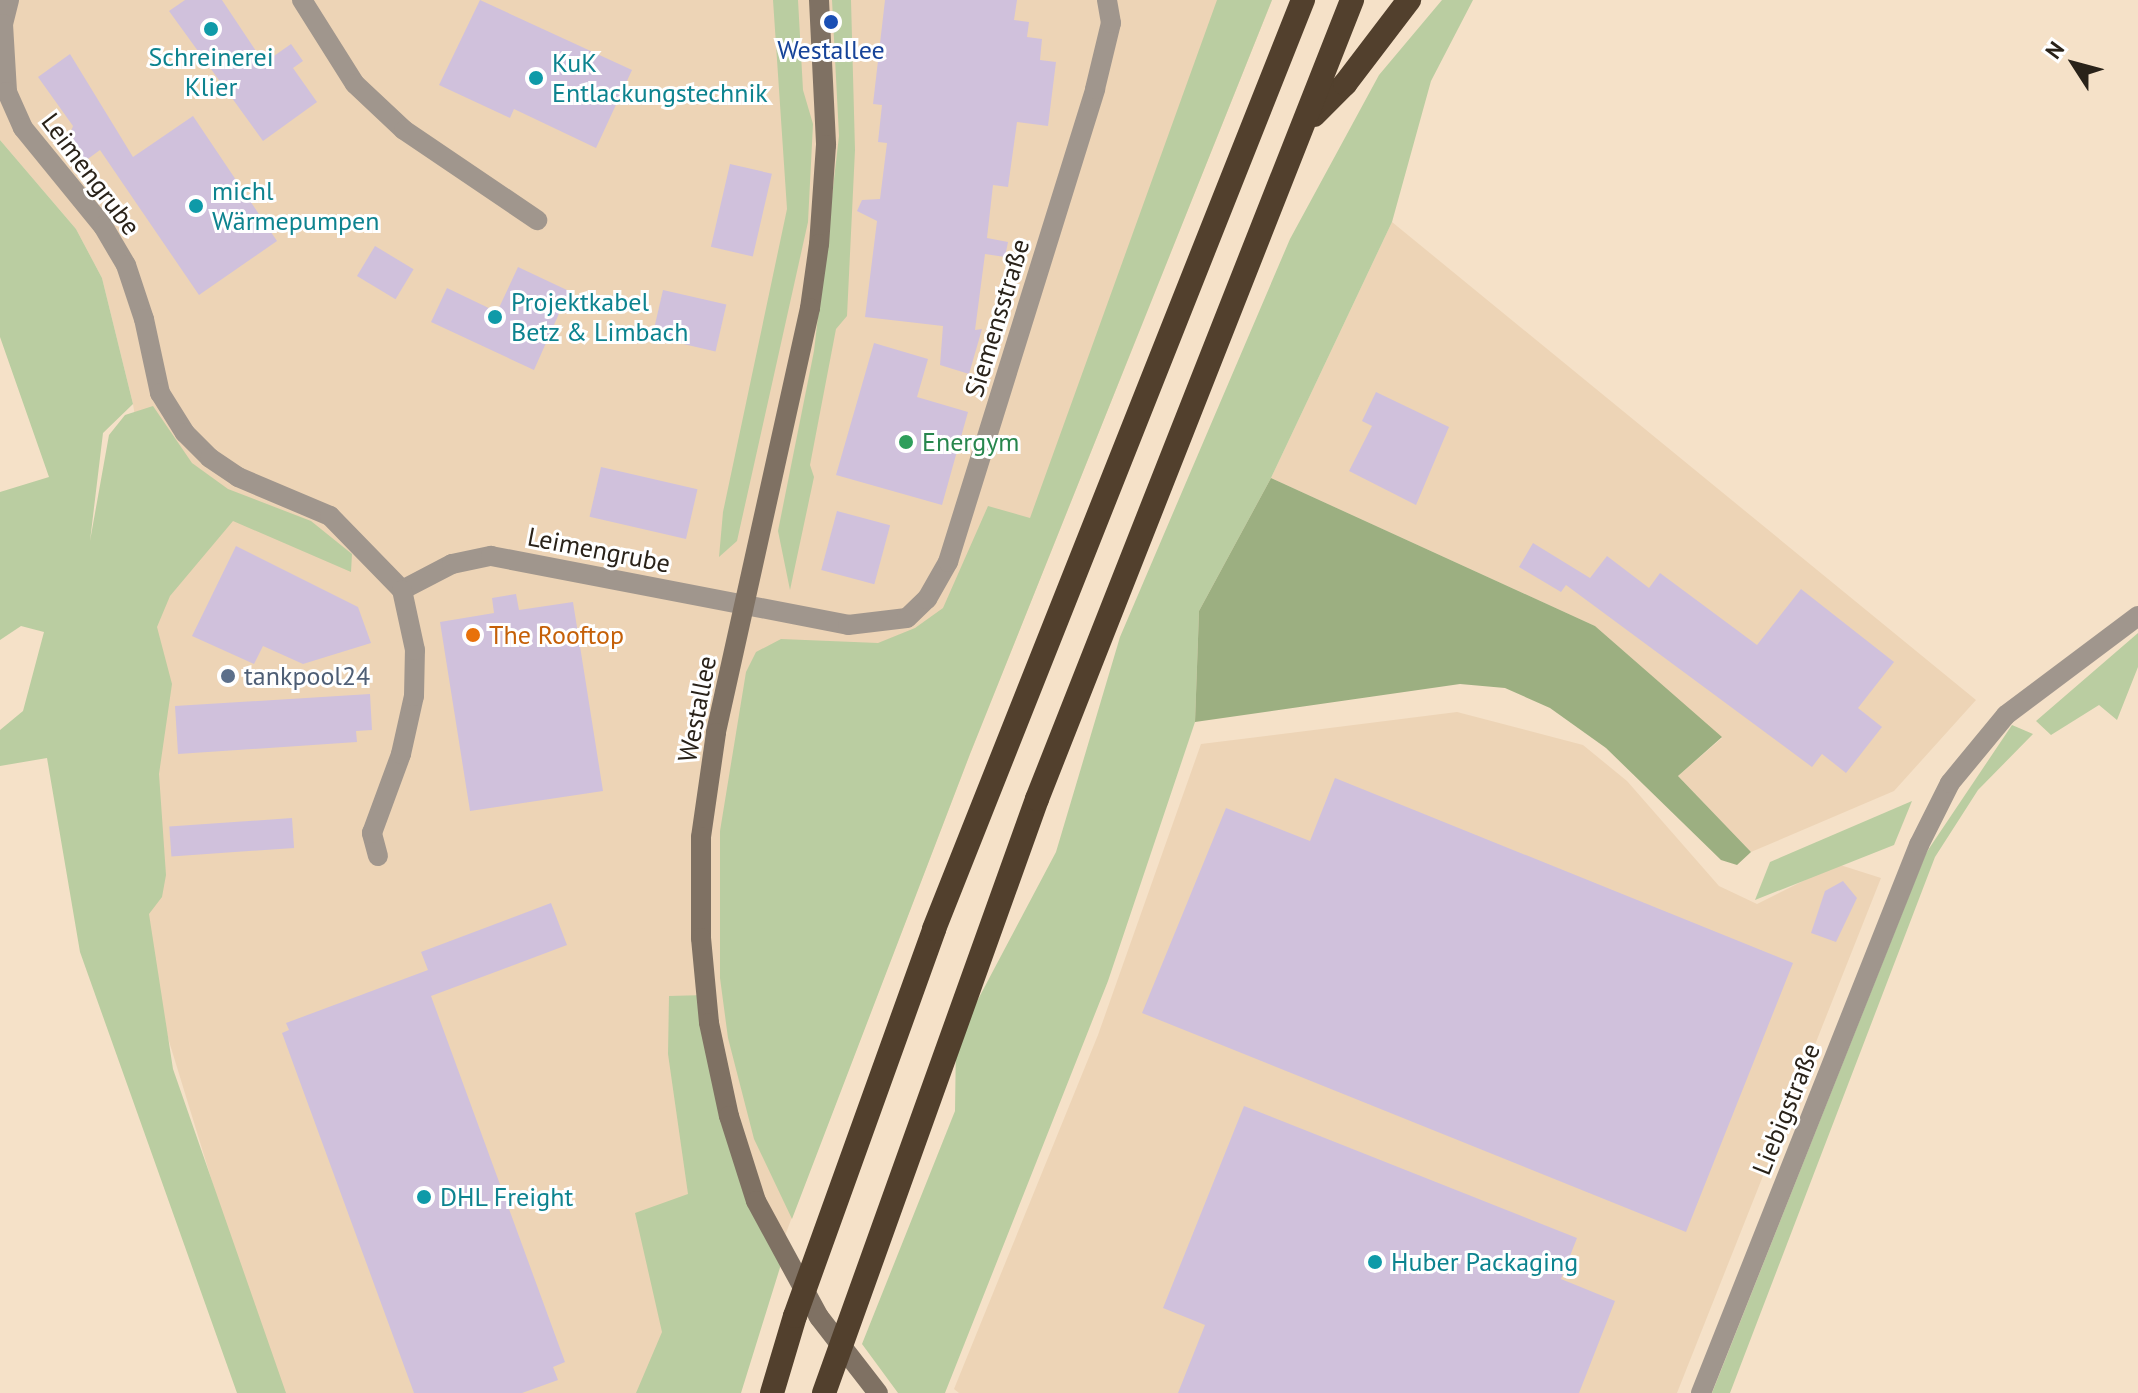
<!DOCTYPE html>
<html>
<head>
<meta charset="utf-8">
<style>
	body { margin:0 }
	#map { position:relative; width:2138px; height:1393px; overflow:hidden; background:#f5e1c8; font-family:"PT Sans",sans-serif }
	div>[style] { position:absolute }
	.built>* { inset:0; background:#edd4b6 }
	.green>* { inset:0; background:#bacda1 }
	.forest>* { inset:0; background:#9caf81 }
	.building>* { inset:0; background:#d0c1dc; transform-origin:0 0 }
	.street>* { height:20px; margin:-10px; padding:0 10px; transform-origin:10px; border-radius:10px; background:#a0968d }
	.secondary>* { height:20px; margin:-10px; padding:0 10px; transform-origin:10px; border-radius:10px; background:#7f7163 }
	.highway>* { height:24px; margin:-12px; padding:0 12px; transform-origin:12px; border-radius:12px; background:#52402d }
	.dots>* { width:22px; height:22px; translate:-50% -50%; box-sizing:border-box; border:4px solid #fff; border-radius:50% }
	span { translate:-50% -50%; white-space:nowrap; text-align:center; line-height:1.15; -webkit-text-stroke:6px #fff; paint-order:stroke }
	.transit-label { font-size:26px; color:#164399 }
	.culture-label { font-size:26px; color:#0d838f }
	.left { translate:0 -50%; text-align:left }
	.street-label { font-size:26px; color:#292219 }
	.leisure-label { font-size:26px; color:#27864d }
	.food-label { font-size:26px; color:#c56008 }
	.service-label { font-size:26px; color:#4e5e75 }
	.north { position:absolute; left:2034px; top:24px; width:80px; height:80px; -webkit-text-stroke:6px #fff; paint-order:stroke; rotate:306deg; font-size:22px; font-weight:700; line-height:32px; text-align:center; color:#292219 }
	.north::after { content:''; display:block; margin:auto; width:28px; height:36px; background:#292219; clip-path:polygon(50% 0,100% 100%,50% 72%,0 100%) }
</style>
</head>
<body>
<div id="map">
	<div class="built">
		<div style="clip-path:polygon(0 0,1272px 0,970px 754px,761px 1298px,734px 1393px,277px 1393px,168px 1038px,135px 887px,150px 514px,133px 404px,102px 278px,76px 229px,0 140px)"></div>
		<div style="clip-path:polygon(1392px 222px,1976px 700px,1894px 791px,1751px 852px,1678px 776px,1722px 738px,1595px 626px,1271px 478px)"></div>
		<div style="clip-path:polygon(1457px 712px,1583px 745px,1627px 781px,1719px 886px,1757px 904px,1837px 864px,1881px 878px,1677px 1393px,959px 1393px,954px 1389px,1098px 1035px,1201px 744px)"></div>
	</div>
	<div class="green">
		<div style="clip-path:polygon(773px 0,798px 0,803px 90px,813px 124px,808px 222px,737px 541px,719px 557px,723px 512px,787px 209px)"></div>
		<div style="clip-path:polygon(832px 0,851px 0,855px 150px,847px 316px,836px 329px,810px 465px,814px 477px,790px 590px,778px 531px,814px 351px,839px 136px)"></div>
		<div style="clip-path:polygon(1217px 0,1272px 0,970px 754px,792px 1219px,754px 1139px,728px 1038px,720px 978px,720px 831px,746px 672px,756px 652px,781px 639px,878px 643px,915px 628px,943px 608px,988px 506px,1030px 518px)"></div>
		<div style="clip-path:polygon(1442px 0,1473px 0,1431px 81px,1392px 222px,1271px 478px,1199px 611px,1195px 722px,1108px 981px,945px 1393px,898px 1393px,862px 1344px,955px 1111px,956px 1041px,1056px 852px,1120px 637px,1290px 239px,1379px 75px)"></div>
		<div style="clip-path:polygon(0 140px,76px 229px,102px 278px,133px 404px,103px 433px,90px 541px,109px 435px,125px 415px,153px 406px,192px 463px,228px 489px,311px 521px,352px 554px,351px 572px,233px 521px,170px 596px,157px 627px,172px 684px,159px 774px,166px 875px,162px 897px,149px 914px,173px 1069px,286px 1393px,237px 1393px,80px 952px,47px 758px,0 766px,0 730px,23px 711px,44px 632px,21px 626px,0 640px,0 492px,49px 477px,0 337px)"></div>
		<div style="clip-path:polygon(2138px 633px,2138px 667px,2117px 720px,2099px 705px,2051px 735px,2036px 721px)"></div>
		<div style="clip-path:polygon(2012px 725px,2033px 734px,1978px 790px,1935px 857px,1730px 1393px,1712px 1393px,1926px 853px)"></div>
		<div style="clip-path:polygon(1912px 801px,1894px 845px,1755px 900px,1770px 862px)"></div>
		<div style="clip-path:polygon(706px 995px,709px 1023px,783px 1258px,741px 1393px,636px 1393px,662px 1332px,635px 1213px,688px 1194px,668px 1054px,669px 996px)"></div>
	</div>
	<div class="forest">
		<div style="clip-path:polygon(1271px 478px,1595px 626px,1722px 737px,1678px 776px,1751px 852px,1737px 865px,1721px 860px,1606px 748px,1550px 708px,1505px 688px,1460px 684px,1195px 722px,1199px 611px)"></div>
	</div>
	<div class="building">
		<div style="clip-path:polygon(185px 0,222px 0,264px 63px,291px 44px,303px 61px,293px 68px,317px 102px,263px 141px,169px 11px)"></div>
		<div style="clip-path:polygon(480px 0,632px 70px,596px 148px,514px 109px,510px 118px,439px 85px)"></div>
		<div style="clip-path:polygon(885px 0,1017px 0,1014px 20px,1029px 22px,1027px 37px,1042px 39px,1040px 60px,1056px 62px,1048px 126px,1017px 122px,1008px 187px,993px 185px,987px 238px,1008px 242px,1005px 257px,985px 254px,975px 330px,982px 329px,969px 374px,940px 365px,943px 326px,865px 317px,877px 221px,857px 211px,862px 200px,880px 199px,887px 143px,878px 142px,882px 105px,873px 104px)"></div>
		<div style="clip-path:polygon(70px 54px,133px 157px,193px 116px,277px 241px,199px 295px,100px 150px,85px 161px,69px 136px,73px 126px,38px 77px)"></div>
		<div style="left:730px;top:164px;width:43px;height:85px;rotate:13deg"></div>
		<div style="left:375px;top:246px;width:45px;height:35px;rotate:31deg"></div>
		<div style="clip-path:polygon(518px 267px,569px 291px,534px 370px,431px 322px,447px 288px,497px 312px)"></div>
		<div style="left:663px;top:290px;width:65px;height:48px;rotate:13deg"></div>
		<div style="clip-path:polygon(874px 343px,928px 359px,917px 397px,968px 412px,942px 505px,836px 475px)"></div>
		<div style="clip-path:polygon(1376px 392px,1449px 427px,1416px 505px,1349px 471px,1372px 426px,1362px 421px)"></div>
		<div style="left:601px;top:467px;width:99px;height:51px;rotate:13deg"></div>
		<div style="left:837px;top:511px;width:55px;height:61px;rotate:15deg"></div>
		<div style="clip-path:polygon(1533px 543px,1590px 578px,1607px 556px,1649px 588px,1660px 573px,1757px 645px,1801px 589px,1894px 662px,1858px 708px,1882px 727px,1846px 773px,1822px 754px,1812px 767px,1566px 585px,1561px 592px,1519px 567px)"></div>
		<div style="clip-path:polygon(236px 546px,358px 607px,371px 643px,303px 664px,263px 646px,254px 664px,192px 636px)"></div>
		<div style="clip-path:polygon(516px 594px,519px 610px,573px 602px,603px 791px,470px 811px,440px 622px,494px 613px,492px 598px)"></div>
		<div style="clip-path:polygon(370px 694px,372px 730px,356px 731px,357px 742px,178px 754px,175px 706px)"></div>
		<div style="clip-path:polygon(1335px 778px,1793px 963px,1686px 1232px,1142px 1013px,1226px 808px,1310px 841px)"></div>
		<div style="left:292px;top:818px;width:30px;height:123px;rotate:86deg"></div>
		<div style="clip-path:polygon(1843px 881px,1857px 898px,1836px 942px,1811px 933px,1825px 891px)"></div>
		<div style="clip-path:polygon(551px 903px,567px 945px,431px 996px,565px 1362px,553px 1367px,558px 1380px,522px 1393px,414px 1393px,282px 1033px,289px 1030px,286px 1023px,428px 970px,421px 952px)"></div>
		<div style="clip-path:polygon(1244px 1106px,1577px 1238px,1561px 1279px,1615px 1301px,1579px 1393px,1178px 1393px,1205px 1325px,1163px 1308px)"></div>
	</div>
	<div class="street">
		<div style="left:9px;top:0;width:25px;rotate:104deg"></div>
		<div style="left:3px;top:24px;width:68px;rotate:86.6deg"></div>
		<div style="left:7px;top:92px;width:39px;rotate:66deg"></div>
		<div style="left:23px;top:128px;width:127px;rotate:50.8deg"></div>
		<div style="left:103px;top:226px;width:45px;rotate:59.5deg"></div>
		<div style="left:126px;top:265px;width:57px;rotate:71.6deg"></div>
		<div style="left:144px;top:319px;width:76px;rotate:77.8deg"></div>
		<div style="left:160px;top:393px;width:47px;rotate:58deg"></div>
		<div style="left:185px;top:433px;width:35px;rotate:45deg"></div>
		<div style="left:210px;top:458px;width:34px;rotate:34deg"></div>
		<div style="left:238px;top:477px;width:100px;rotate:23deg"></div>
		<div style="left:330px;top:516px;width:103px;rotate:45.8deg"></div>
		<div style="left:402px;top:590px;width:56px;rotate:-27.5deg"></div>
		<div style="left:452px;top:564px;width:40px;rotate:-12deg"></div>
		<div style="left:491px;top:556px;width:364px;rotate:10.9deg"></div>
		<div style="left:848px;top:625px;width:59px;rotate:-6.8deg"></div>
		<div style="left:907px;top:618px;width:28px;rotate:-44deg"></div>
		<div style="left:927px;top:599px;width:43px;rotate:-60.4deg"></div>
		<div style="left:948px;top:562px;width:495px;rotate:-72.7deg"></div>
		<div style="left:1095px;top:89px;width:68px;rotate:-76.4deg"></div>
		<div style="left:1111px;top:23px;width:23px;rotate:-100deg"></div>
		<div style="left:302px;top:0;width:99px;rotate:57.8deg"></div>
		<div style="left:355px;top:84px;width:67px;rotate:43.2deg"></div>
		<div style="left:404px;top:130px;width:161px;rotate:34.1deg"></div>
		<div style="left:378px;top:856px;width:24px;rotate:-105deg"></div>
		<div style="left:372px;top:833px;width:84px;rotate:-69.8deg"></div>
		<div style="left:401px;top:754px;width:59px;rotate:-77.4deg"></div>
		<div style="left:414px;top:696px;width:46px;rotate:-88.8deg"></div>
		<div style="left:415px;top:650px;width:61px;rotate:-102.2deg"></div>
		<div style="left:1701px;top:1393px;width:590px;rotate:-68.31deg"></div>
		<div style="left:1919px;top:845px;width:69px;rotate:-63.4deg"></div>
		<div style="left:1950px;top:783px;width:88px;rotate:-50.5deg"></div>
		<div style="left:2006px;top:715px;width:165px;rotate:-36.9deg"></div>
	</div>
	<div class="secondary">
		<div style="left:819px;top:0;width:145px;rotate:87.2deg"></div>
		<div style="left:826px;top:145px;width:99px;rotate:94deg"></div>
		<div style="left:819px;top:244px;width:65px;rotate:98deg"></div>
		<div style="left:810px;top:308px;width:435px;rotate:102.5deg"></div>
		<div style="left:716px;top:733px;width:105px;rotate:98.2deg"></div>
		<div style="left:701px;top:837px;width:101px;rotate:90deg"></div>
		<div style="left:701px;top:938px;width:85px;rotate:84.6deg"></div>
		<div style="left:709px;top:1023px;width:95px;rotate:77.9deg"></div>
		<div style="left:729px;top:1116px;width:89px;rotate:72.4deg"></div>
		<div style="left:756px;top:1201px;width:132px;rotate:61.5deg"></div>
		<div style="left:819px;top:1317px;width:96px;rotate:52.2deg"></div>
	</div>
	<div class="highway">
		<div style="left:1314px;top:115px;width:44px;rotate:-45deg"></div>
		<div style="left:1345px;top:84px;width:106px;rotate:-52.7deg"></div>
		<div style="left:772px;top:1393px;width:80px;rotate:-73.4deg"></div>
		<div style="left:795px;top:1316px;width:411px;rotate:-70.2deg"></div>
		<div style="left:934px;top:929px;width:1000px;rotate:-68.34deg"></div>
		<div style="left:824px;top:1393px;width:631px;rotate:-70.27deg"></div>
		<div style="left:1037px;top:799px;width:859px;rotate:-68.48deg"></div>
	</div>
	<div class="dots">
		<div style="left:831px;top:22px;background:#1a4fb4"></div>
		<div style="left:211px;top:29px;background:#0f9aa8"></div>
		<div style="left:536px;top:78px;background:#0f9aa8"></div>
		<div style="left:196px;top:206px;background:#0f9aa8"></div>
		<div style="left:495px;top:317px;background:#0f9aa8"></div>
		<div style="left:906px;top:442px;background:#2e9e5b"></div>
		<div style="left:473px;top:635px;background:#e8710a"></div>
		<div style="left:228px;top:676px;background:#5c6f8a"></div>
		<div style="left:424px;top:1197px;background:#0f9aa8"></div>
		<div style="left:1375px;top:1262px;background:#0f9aa8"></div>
	</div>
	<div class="transit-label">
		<span style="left:831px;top:50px">Westallee</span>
	</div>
	<div class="culture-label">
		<span style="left:211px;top:72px">Schreinerei<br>Klier</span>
		<span class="left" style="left:552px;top:78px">KuK<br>Entlackungstechnik</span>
		<span class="left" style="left:212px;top:206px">michl<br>Wärmepumpen</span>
		<span class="left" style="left:511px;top:317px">Projektkabel<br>Betz &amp; Limbach</span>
		<span class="left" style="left:440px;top:1197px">DHL Freight</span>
		<span class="left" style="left:1391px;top:1262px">Huber Packaging</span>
	</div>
	<div class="street-label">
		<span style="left:91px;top:174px;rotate:53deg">Leimengrube</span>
		<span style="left:997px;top:318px;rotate:-73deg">Siemensstraße</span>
		<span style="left:599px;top:550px;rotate:11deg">Leimengrube</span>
		<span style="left:697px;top:709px;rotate:-79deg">Westallee</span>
		<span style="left:1786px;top:1109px;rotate:-68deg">Liebigstraße</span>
	</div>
	<div class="leisure-label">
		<span class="left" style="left:922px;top:442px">Energym</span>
	</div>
	<div class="food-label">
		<span class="left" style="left:489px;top:635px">The Rooftop</span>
	</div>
	<div class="service-label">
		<span class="left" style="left:244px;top:676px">tankpool24</span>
	</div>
	<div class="north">N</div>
</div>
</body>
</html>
